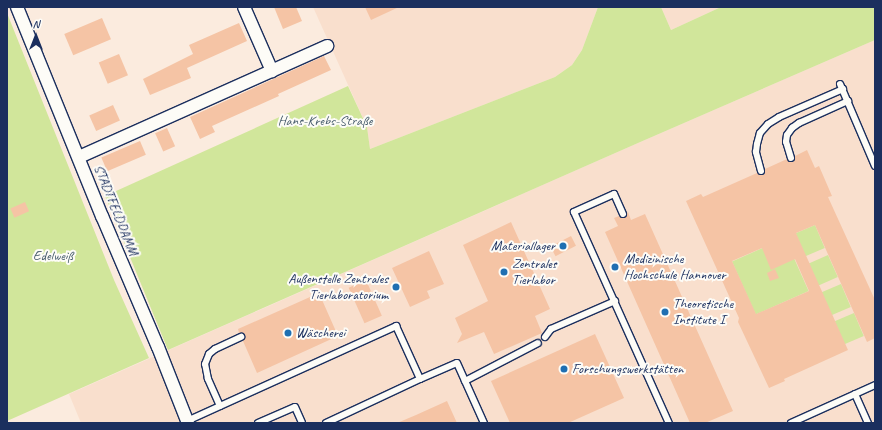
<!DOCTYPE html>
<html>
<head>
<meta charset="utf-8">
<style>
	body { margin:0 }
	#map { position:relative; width:882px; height:430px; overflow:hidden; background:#fbebde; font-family:Caveat,sans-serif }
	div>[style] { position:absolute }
	.built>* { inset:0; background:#f9dfcd }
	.green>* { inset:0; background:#d1e69b; transform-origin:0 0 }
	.building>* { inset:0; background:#f5c4a5; transform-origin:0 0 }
	.roads { filter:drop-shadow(1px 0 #1b2f5e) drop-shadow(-1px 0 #1b2f5e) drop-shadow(0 1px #1b2f5e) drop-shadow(0 -1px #1b2f5e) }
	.service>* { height:6px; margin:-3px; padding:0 3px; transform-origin:3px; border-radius:3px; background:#fdfcf7 }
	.minor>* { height:12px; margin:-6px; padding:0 6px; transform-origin:6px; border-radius:6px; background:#fdfcf7 }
	.dots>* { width:11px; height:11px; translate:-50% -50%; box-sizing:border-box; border:2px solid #fdfcf7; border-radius:50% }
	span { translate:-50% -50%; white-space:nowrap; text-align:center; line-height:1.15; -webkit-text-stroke:4px #fdfcf7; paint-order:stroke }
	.park-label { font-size:14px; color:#485d6d }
	.street-label { font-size:14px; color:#1b2f5e }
	.poi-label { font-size:14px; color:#1b2f5e }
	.right { translate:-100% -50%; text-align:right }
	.left { translate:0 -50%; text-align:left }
	.frame { position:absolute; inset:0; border:8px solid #1b2f5e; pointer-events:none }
	.north { position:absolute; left:16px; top:16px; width:40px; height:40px; -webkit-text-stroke:3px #fdfcf7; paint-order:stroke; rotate:0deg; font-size:11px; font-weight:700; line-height:16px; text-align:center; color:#1b2f5e }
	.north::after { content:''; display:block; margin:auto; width:14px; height:18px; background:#1b2f5e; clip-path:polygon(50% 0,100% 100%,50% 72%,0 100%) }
</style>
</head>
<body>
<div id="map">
	<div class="built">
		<div style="clip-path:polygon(313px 7px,598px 7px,582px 50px,572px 65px,555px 77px,370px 149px,367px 127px)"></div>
		<div style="clip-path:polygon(661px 7px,721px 7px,671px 30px)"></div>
		<div style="clip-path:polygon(875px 40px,875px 423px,81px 423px,69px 394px,638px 143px)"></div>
	</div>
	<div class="green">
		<div style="clip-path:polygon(598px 7px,661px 7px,671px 30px,721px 7px,875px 7px,875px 40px,638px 143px,168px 350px,105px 196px,348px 86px,367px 127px,370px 149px,555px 77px,572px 65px,582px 50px)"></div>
		<div style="clip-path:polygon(7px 13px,114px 280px,149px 358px,7px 421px)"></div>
		<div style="left:815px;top:225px;width:25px;height:21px;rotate:67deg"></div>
		<div style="left:785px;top:238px;width:58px;height:58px;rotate:66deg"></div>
		<div style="left:828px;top:255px;width:24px;height:21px;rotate:66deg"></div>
		<div style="left:841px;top:284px;width:25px;height:21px;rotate:67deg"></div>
		<div style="left:854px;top:313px;width:25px;height:21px;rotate:67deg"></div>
	</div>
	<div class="building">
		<div style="clip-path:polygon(274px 7px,296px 7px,302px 21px,283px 29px)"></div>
		<div style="clip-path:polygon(365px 7px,399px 7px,371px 20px)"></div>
		<div style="left:102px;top:18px;width:23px;height:41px;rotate:67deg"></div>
		<div style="clip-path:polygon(239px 23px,247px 41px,187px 68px,191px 78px,150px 95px,143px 79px,193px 54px,189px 45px)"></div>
		<div style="left:119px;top:54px;width:23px;height:22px;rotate:67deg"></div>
		<div style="clip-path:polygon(324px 56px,331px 70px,278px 94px,279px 96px,212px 126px,215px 132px,200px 139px,190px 117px)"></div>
		<div style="left:113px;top:105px;width:17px;height:26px;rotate:66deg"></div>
		<div style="left:167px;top:128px;width:20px;height:13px;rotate:66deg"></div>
		<div style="left:140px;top:141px;width:15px;height:42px;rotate:67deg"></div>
		<div style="clip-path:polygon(evenodd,807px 150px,815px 168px,819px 166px,832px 196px,828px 197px,875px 300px,875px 338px,867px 342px,815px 225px,796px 233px,848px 350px,784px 379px,785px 381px,769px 388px,738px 322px,739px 318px,686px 201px,701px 194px,703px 197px,757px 173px,763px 175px,765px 173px,765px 169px,787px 159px,793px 162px,795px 159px,795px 156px,807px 150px,762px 248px,771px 270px,795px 259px,809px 291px,756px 314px,732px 261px,762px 248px)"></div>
		<div style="left:25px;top:202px;width:10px;height:16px;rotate:66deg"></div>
		<div style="clip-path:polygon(628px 212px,631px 220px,645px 214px,733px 411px,705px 423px,690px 423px,605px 232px,618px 226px,614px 218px,619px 216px,624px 218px)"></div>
		<div style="clip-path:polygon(511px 222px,550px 309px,535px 316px,542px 333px,494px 354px,484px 332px,457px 343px,462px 334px,455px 318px,488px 301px,463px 245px)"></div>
		<div style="left:571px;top:236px;width:11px;height:23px;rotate:63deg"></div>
		<div style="clip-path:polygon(429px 251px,444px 284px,427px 291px,430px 298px,410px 307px,392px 268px)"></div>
		<div style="clip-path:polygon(775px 269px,779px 278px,770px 281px,767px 273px)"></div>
		<div style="left:366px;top:280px;width:39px;height:19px;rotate:66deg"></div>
		<div style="clip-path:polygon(319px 293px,338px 336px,257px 373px,243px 341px,245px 335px,239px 333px,238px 329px)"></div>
		<div style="clip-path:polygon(595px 334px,624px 398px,568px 423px,510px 423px,491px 381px)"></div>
		<div style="clip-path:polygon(447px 401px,457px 423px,397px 423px,416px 415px)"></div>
	</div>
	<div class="roads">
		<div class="service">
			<div style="left:840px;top:84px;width:89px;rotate:66.9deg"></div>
			<div style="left:791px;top:158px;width:17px;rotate:-107deg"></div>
			<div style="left:786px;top:142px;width:7px;rotate:-82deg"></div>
			<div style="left:787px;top:135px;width:9px;rotate:-54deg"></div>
			<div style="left:792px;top:128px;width:9px;rotate:-36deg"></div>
			<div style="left:799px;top:123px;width:54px;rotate:-24.2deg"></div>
			<div style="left:761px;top:171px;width:20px;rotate:-105deg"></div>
			<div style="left:756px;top:152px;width:8px;rotate:-83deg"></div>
			<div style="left:757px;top:144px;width:11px;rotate:-75deg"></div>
			<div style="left:760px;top:133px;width:12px;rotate:-48deg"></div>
			<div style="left:768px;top:124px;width:13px;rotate:-32deg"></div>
			<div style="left:779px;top:117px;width:70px;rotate:-23.6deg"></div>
			<div style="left:623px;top:214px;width:22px;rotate:-114deg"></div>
			<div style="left:614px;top:194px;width:44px;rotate:155.8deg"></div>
			<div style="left:574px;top:212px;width:231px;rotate:65.8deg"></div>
			<div style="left:545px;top:337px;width:10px;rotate:-53deg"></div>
			<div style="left:551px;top:329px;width:70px;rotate:-23.6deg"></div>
			<div style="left:465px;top:381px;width:82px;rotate:-27.5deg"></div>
			<div style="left:855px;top:394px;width:32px;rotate:66deg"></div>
			<div style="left:220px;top:406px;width:30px;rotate:-114deg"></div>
			<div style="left:208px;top:379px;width:15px;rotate:-101deg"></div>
			<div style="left:205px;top:364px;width:11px;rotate:-68deg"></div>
			<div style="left:209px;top:354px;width:8px;rotate:-40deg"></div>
			<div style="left:215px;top:349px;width:29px;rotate:-25deg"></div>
			<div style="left:187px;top:421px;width:230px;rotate:-24.4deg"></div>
			<div style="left:396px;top:326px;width:58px;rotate:65.6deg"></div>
			<div style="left:420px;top:379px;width:40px;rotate:-23.4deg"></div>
			<div style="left:457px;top:363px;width:66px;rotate:65.8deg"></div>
			<div style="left:258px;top:423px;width:40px;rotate:-23.4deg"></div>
			<div style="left:295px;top:407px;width:17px;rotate:66deg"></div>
			<div style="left:326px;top:423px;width:104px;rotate:-25.1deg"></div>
			<div style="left:791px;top:423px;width:92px;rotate:-24.3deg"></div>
		</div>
		<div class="minor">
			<div style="left:17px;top:7px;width:226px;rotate:67.9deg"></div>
			<div style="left:102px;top:216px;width:142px;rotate:66.9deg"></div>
			<div style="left:158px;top:347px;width:82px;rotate:68.5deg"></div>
			<div style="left:244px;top:7px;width:70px;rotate:66.4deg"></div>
			<div style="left:79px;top:157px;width:272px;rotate:-24.1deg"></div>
		</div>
	</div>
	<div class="dots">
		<div style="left:563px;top:246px;background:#1f6fb2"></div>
		<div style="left:615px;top:267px;background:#1f6fb2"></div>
		<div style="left:504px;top:272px;background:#1f6fb2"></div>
		<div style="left:396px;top:287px;background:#1f6fb2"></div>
		<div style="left:665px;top:312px;background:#1f6fb2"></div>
		<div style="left:288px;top:333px;background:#1f6fb2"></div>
		<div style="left:564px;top:369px;background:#1f6fb2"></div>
	</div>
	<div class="park-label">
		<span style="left:325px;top:121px">Hans-Krebs-Straße</span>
		<span style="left:53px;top:256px">Edelweiß</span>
	</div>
	<div class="street-label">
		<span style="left:116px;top:210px;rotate:68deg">STADTFELDDAMM</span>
	</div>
	<div class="poi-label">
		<span class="right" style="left:555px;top:246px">Materiallager</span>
		<span class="left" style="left:624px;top:267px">Medizinische<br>Hochschule Hannover</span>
		<span class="left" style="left:512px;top:272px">Zentrales<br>Tierlabor</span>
		<span class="right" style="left:388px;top:287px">Außenstelle Zentrales<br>Tierlaboratorium</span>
		<span class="left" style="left:673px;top:312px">Theoretische<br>Institute I</span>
		<span class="left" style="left:296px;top:333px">Wäscherei</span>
		<span class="left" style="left:572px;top:369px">Forschungswerkstätten</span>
	</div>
	<div class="frame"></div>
	<div class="north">N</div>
</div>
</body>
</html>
